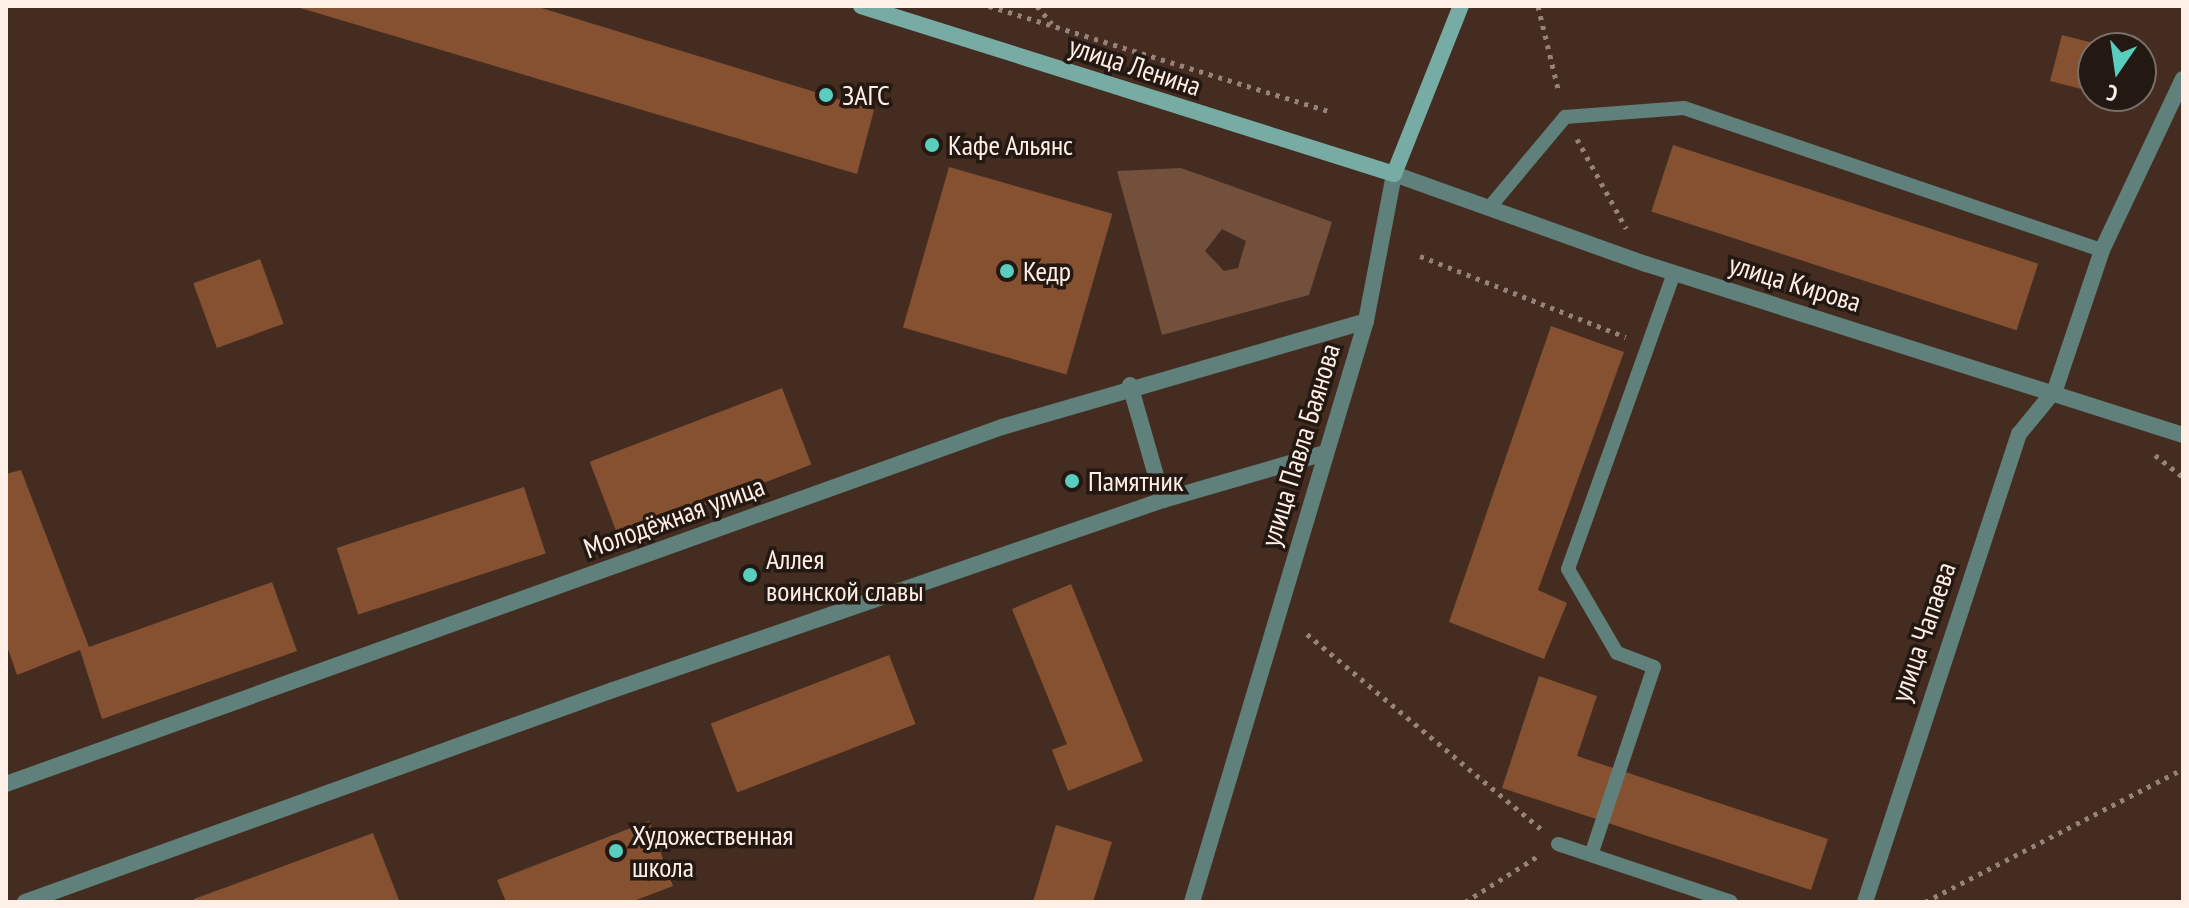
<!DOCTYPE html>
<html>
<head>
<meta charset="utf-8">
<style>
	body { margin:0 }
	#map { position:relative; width:2189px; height:908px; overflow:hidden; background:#442d20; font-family:"PT Sans Narrow",sans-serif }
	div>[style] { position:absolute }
	.green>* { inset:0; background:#73503c }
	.building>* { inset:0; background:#855131; transform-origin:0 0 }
	.path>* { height:5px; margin-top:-2.5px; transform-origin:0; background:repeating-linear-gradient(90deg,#968277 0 4px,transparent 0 10px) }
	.service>* { height:14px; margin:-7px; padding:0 7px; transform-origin:7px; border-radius:7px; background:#60807b }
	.minor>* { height:16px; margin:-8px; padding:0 8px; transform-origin:8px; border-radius:8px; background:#60807b }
	.tertiary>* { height:16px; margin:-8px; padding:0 8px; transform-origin:8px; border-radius:8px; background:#60807b }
	.secondary>* { height:16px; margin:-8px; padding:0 8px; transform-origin:8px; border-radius:8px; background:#77aca4 }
	.dots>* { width:22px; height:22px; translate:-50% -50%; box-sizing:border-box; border:4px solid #231812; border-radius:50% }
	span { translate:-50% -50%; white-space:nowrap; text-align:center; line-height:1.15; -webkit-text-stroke:7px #231812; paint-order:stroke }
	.street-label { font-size:28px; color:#ffefe7 }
	.poi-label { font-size:28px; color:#ffefe7 }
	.left { translate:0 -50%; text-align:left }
	.frame { position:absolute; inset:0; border:8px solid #ffefe7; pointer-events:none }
	.north { position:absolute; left:2077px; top:32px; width:80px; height:80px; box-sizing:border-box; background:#231812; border:2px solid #7b6e67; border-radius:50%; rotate:193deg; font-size:22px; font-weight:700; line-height:32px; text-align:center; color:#ffefe7 }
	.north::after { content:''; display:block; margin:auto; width:28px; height:36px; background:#59cebf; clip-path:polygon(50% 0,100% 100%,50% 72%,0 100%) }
</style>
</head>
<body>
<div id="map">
	<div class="green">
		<div style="clip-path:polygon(evenodd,1181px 168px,1332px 222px,1309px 295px,1162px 335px,1117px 171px,1181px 168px,1222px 229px,1246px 241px,1238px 268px,1224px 271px,1205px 251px,1222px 229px)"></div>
	</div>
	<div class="building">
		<div style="clip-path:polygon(535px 6px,874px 110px,857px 174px,297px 7px)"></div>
		<div style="clip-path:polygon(2062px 35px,2109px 47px,2093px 48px,2093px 92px,2050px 81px)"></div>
		<div style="left:1673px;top:145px;width:384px;height:70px;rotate:18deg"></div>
		<div style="left:949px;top:167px;width:170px;height:167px;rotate:16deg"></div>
		<div style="left:260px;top:259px;width:69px;height:71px;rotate:70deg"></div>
		<div style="clip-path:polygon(1551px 326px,1624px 352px,1538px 590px,1567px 603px,1544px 659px,1449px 622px)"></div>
		<div style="left:782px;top:388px;width:82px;height:206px;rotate:69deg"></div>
		<div style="clip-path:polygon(21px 470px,89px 647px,272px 582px,297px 651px,102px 719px,80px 650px,17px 675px,6px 643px,6px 474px)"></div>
		<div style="left:524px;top:487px;width:70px;height:197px;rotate:72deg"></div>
		<div style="clip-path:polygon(1071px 584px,1143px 761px,1068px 791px,1052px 750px,1067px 744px,1012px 609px)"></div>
		<div style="left:889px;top:655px;width:74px;height:191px;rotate:69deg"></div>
		<div style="clip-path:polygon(1539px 676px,1597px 696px,1577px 756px,1828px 839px,1811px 890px,1502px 788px)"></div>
		<div style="clip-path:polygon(649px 821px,673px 886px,631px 902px,506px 902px,497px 880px)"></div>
		<div style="clip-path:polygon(1056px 825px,1112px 842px,1093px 902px,1033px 902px)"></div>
		<div style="clip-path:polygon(373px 833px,399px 900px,195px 902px,194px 899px)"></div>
	</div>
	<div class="path">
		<div style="left:989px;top:6px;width:359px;rotate:17.2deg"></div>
		<div style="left:1037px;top:6px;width:23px;rotate:50deg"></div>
		<div style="left:1538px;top:6px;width:89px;rotate:76.4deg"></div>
		<div style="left:1577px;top:139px;width:102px;rotate:61.2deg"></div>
		<div style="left:1420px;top:256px;width:221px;rotate:21.5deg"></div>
		<div style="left:2155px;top:455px;width:36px;rotate:38deg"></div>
		<div style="left:1307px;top:634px;width:305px;rotate:39.8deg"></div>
		<div style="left:1465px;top:902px;width:86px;rotate:-32.2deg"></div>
		<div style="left:1925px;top:902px;width:290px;rotate:-27.3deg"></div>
	</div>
	<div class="service">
		<div style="left:1489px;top:208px;width:119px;rotate:-50.1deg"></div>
		<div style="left:1565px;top:117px;width:119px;rotate:-4.3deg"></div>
		<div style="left:1684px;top:108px;width:441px;rotate:18.8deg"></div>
		<div style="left:1558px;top:844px;width:182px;rotate:18.5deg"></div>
		<div style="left:1591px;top:855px;width:198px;rotate:-71.5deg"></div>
		<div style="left:1654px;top:667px;width:40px;rotate:-159deg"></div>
		<div style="left:1617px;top:653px;width:97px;rotate:-120.3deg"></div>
		<div style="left:1568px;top:569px;width:314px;rotate:-70.3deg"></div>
	</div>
	<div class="minor">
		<div style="left:1394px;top:174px;width:268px;rotate:19.7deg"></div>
		<div style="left:1646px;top:264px;width:564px;rotate:17.66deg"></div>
		<div style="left:1130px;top:385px;width:120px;rotate:74deg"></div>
		<div style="left:6px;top:784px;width:1058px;rotate:-19.72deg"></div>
		<div style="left:1002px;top:427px;width:379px;rotate:-16.2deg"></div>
		<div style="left:25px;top:902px;width:625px;rotate:-19.83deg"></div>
		<div style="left:613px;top:690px;width:582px;rotate:-19.06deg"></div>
		<div style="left:1163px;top:500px;width:165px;rotate:-16.2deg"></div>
		<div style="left:1865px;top:902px;width:493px;rotate:-71.8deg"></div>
		<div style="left:2019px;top:434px;width:57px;rotate:-50.7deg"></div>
		<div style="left:2055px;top:390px;width:148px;rotate:-71.4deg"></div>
		<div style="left:2102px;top:250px;width:189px;rotate:-64.7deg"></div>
	</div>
	<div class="tertiary">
		<div style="left:1192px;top:902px;width:606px;rotate:-73.33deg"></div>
		<div style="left:1366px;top:321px;width:150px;rotate:-79.2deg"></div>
	</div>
	<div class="secondary">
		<div style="left:861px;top:6px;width:559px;rotate:17.49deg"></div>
		<div style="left:1394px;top:174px;width:181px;rotate:-68.3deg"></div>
	</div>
	<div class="dots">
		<div style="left:826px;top:95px;background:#59cebf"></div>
		<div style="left:932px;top:145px;background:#59cebf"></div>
		<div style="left:1007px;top:271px;background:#59cebf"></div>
		<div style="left:1072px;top:481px;background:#59cebf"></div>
		<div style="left:750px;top:575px;background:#59cebf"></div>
		<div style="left:616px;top:851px;background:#59cebf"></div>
	</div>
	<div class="street-label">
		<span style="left:1135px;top:66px;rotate:18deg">улица Ленина</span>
		<span style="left:1795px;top:283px;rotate:17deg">улица Кирова</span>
		<span style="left:1300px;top:445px;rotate:-73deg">улица Павла Баянова</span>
		<span style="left:674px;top:517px;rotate:-20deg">Молодёжная улица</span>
		<span style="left:1923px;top:632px;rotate:-71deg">улица Чапаева</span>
	</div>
	<div class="poi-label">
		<span class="left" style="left:842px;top:95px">ЗАГС</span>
		<span class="left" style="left:948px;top:145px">Кафе Альянс</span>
		<span class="left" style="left:1023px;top:271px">Кедр</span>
		<span class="left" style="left:1088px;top:481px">Памятник</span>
		<span class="left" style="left:766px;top:575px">Аллея<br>воинской славы</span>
		<span class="left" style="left:632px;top:851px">Художественная<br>школа</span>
	</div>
	<div class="frame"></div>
	<div class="north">С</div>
</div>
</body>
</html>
